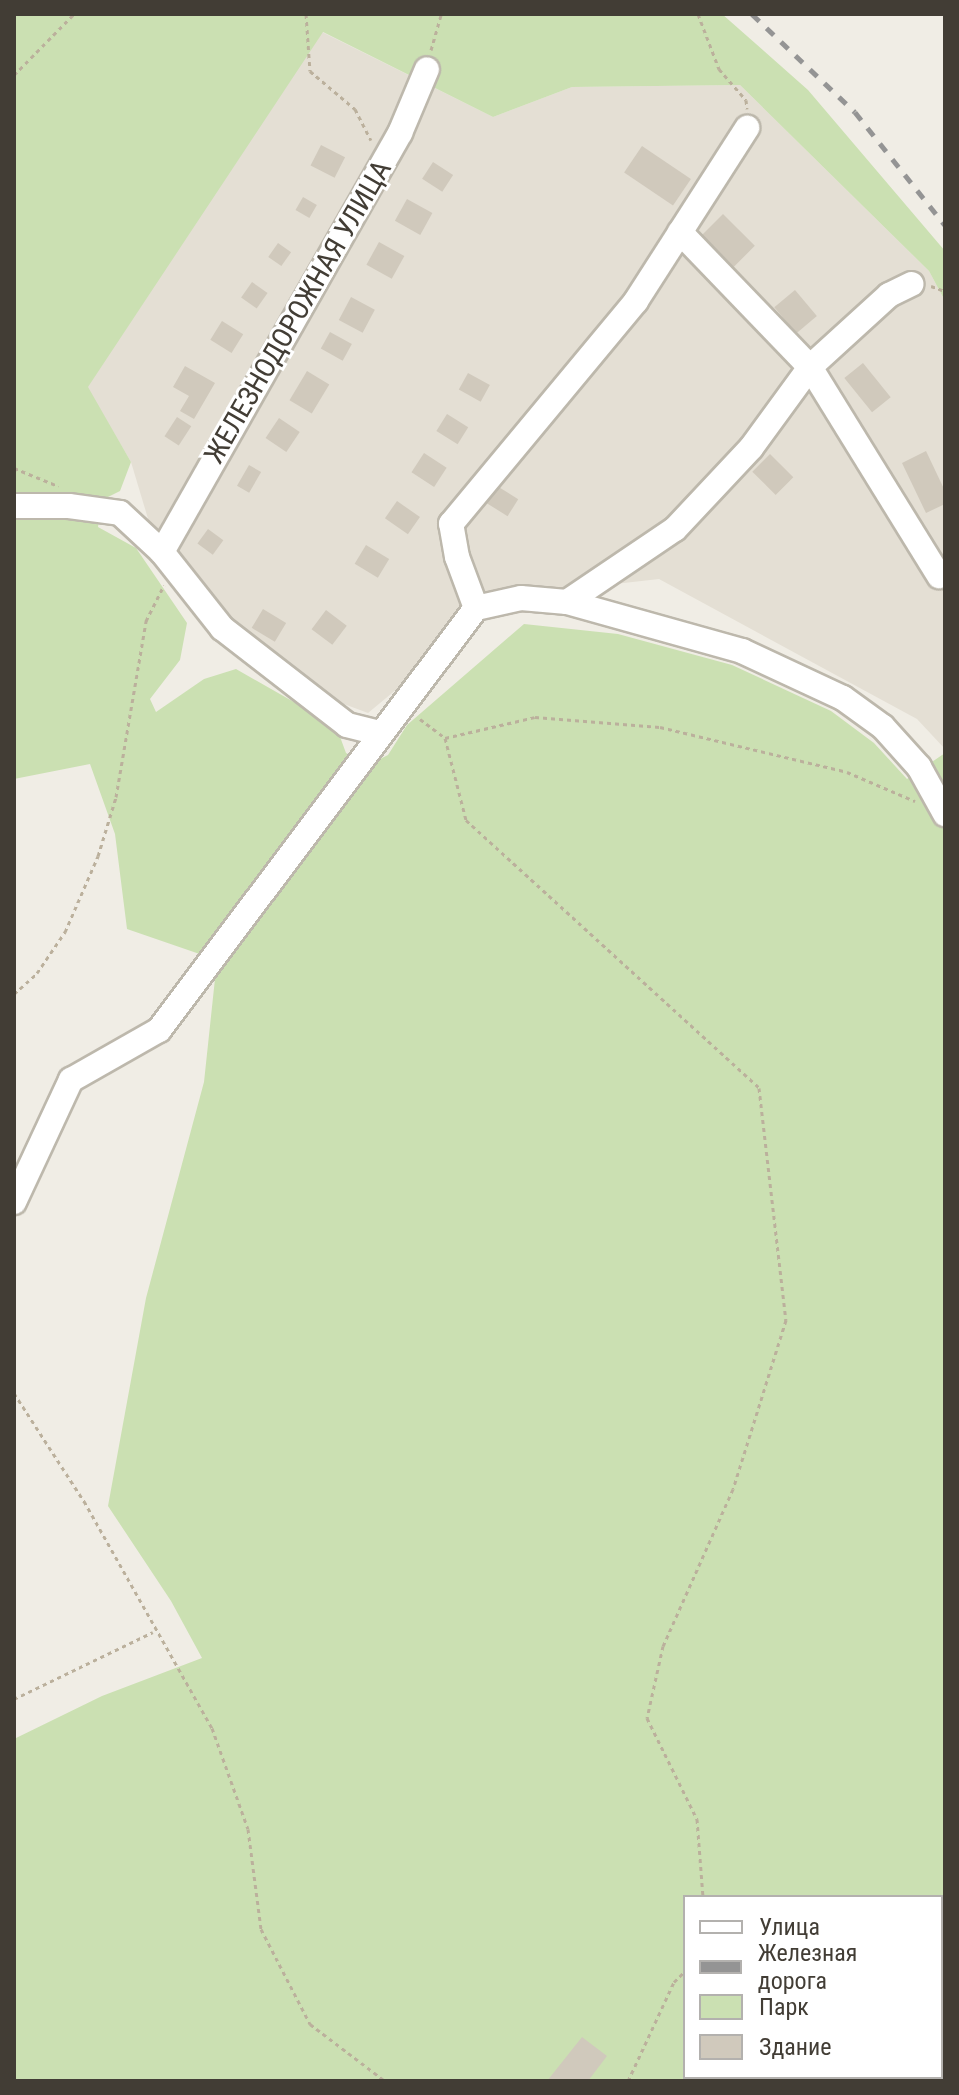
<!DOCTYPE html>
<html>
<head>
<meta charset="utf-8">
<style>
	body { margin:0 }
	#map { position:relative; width:959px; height:2095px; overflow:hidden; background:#f0ede5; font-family:"Roboto Condensed",sans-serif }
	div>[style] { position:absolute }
	.residential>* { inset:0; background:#e4dfd4 }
	.green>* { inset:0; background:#cbe0b2 }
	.building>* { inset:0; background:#d0c9bc; transform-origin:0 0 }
	.path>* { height:3px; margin-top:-1.5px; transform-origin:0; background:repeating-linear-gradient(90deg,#bbb09c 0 4px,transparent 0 8px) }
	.roads { filter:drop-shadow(2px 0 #bdb8ac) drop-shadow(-2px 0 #bdb8ac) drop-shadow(0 2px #bdb8ac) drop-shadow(0 -2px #bdb8ac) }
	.minor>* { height:24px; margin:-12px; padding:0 12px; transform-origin:12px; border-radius:12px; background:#fff }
	.rail>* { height:5px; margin-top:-2.5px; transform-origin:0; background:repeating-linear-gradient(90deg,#949494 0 10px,transparent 0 20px) }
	span { translate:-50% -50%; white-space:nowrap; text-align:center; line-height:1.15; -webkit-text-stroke:6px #fff; paint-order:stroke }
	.street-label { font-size:28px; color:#423d35 }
	.frame { position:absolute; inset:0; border:16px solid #423d35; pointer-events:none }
	.legend { position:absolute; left:683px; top:1895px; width:260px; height:184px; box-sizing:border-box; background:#fff; border:2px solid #b3b1ae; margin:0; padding:10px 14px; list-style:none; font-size:24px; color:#423d35 }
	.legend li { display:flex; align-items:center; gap:16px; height:40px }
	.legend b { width:40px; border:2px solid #b3b1ae }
</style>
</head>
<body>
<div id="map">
	<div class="residential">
		<div style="clip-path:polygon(322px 32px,493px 117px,572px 87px,740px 85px,929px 271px,945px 301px,945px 749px,917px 719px,659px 579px,509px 596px,368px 713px,269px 676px,164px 572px,131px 462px,87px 387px)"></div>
	</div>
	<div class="green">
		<div style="clip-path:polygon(evenodd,14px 14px,722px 14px,808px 90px,945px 251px,945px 301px,929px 271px,740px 85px,572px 87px,493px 117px,323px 32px,88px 387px,131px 462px,120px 491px,102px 500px,98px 527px,136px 548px,187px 623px,180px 660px,150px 699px,156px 712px,204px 679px,236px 669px,336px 726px,346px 753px,368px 765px,388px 755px,407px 725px,524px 624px,618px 634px,732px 665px,831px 711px,874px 743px,907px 779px,945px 753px,945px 2081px,14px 2081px,14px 1739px,102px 1696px,202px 1658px,171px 1601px,108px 1506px,146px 1298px,204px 1082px,217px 960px,127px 929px,115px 834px,90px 764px,14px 779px,14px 14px,685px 1897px,941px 1897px,941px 2077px,685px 2077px,685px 1897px)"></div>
	</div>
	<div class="building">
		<div style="left:321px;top:145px;width:27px;height:23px;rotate:27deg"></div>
		<div style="left:642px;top:146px;width:59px;height:32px;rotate:34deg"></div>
		<div style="left:433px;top:162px;width:24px;height:20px;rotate:33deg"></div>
		<div style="left:303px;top:197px;width:16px;height:15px;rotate:30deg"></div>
		<div style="left:407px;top:199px;width:29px;height:25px;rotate:29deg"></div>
		<div style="left:723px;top:214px;width:45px;height:30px;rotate:45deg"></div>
		<div style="left:379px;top:242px;width:29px;height:26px;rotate:29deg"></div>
		<div style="left:278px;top:243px;width:16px;height:17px;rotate:35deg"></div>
		<div style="left:252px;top:282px;width:19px;height:19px;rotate:35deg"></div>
		<div style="left:795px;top:290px;width:34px;height:27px;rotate:50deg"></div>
		<div style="left:351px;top:297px;width:27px;height:26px;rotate:28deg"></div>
		<div style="left:222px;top:321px;width:25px;height:22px;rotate:32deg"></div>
		<div style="left:330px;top:332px;width:25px;height:19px;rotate:29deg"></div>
		<div style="left:863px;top:363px;width:44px;height:24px;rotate:51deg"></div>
		<div style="clip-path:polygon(185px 366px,215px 383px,194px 419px,180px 411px,189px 396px,173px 387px)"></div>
		<div style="left:307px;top:371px;width:26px;height:34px;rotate:31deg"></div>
		<div style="left:468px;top:373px;width:25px;height:19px;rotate:29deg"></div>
		<div style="left:447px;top:414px;width:25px;height:20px;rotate:32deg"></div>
		<div style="left:177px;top:417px;width:17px;height:23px;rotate:33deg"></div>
		<div style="left:279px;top:418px;width:25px;height:24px;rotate:34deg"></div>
		<div style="clip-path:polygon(926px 451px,945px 491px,945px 504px,926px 513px,902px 463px)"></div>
		<div style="left:424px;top:453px;width:27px;height:23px;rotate:33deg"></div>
		<div style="left:770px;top:454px;width:33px;height:25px;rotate:45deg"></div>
		<div style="left:249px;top:465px;width:14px;height:24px;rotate:30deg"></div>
		<div style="left:497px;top:486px;width:25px;height:20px;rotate:32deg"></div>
		<div style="left:397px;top:501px;width:28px;height:21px;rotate:35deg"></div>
		<div style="left:208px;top:529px;width:19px;height:18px;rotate:36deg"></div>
		<div style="left:366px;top:545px;width:27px;height:22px;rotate:31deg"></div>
		<div style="left:263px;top:609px;width:27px;height:22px;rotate:31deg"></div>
		<div style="left:326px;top:610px;width:26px;height:24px;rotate:37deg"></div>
		<div style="clip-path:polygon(582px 2037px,607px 2056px,588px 2081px,547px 2081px)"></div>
	</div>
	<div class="path">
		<div style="left:306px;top:14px;width:57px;rotate:86deg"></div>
		<div style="left:310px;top:71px;width:59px;rotate:40.2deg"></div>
		<div style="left:355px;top:109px;width:35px;rotate:63deg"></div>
		<div style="left:698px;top:14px;width:59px;rotate:69.1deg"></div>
		<div style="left:719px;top:69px;width:41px;rotate:48.9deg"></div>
		<div style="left:746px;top:100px;width:9px;rotate:84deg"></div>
		<div style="left:431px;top:50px;width:37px;rotate:-74deg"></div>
		<div style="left:14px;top:75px;width:86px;rotate:-45.5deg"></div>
		<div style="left:931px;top:286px;width:15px;rotate:20deg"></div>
		<div style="left:14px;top:468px;width:48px;rotate:22.2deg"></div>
		<div style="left:420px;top:719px;width:31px;rotate:37deg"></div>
		<div style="left:445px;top:738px;width:85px;rotate:75.6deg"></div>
		<div style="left:466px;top:820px;width:397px;rotate:42.4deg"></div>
		<div style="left:759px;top:1088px;width:234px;rotate:83.4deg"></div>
		<div style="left:786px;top:1320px;width:177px;rotate:107.4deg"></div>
		<div style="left:733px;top:1489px;width:172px;rotate:114deg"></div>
		<div style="left:663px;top:1646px;width:74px;rotate:102.5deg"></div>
		<div style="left:647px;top:1718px;width:113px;rotate:63.7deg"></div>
		<div style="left:697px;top:1819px;width:78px;rotate:85.6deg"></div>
		<div style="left:445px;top:738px;width:92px;rotate:-13.1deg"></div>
		<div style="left:535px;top:717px;width:125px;rotate:4.6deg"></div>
		<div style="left:660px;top:727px;width:192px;rotate:13.5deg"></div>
		<div style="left:847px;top:772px;width:74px;rotate:23.1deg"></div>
		<div style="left:14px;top:994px;width:31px;rotate:-42deg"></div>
		<div style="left:37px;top:973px;width:50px;rotate:-55.7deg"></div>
		<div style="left:65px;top:932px;width:83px;rotate:-66.5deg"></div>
		<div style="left:98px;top:856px;width:62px;rotate:-73deg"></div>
		<div style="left:116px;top:797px;width:179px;rotate:-80.3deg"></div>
		<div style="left:146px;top:621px;width:40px;rotate:-63.4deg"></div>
		<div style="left:14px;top:1393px;width:129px;rotate:57.1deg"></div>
		<div style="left:84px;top:1501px;width:261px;rotate:60.6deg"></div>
		<div style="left:212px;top:1728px;width:107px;rotate:70.4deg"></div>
		<div style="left:248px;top:1829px;width:101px;rotate:82.6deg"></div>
		<div style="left:261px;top:1929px;width:107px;rotate:62.7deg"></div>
		<div style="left:310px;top:2024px;width:94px;rotate:37.2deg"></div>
		<div style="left:14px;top:1699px;width:154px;rotate:-25.7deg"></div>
		<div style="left:628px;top:2081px;width:109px;rotate:-65.1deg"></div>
		<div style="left:674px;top:1982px;width:16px;rotate:-45deg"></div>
		<div style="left:898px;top:2081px;width:4px;rotate:-76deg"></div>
	</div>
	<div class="roads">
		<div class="minor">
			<div style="left:680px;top:232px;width:187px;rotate:46.1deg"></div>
			<div style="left:810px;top:367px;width:246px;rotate:58.3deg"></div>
			<div style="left:14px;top:506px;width:55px"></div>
			<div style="left:69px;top:506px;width:51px;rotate:7.8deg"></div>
			<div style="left:120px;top:513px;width:57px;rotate:42.9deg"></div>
			<div style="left:162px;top:552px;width:97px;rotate:51.7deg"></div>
			<div style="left:222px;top:628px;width:158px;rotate:37.8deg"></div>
			<div style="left:347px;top:725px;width:32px;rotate:14deg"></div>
			<div style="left:162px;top:552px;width:482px;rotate:-60.4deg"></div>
			<div style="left:400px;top:133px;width:69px;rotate:-67.1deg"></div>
			<div style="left:567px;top:602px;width:130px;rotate:-34.1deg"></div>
			<div style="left:675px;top:529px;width:111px;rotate:-46.8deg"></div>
			<div style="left:751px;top:448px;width:100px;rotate:-53.9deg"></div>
			<div style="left:810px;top:367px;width:107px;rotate:-42.3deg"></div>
			<div style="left:889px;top:295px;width:25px;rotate:-26deg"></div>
			<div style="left:476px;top:608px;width:54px;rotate:-110.4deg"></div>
			<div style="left:457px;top:557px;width:34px;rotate:-100deg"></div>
			<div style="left:451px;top:524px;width:290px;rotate:-50.3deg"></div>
			<div style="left:636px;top:301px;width:206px;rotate:-57.3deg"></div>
			<div style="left:14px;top:1202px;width:135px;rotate:-65deg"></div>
			<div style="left:71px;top:1080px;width:101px;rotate:-29.6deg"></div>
			<div style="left:159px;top:1030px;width:528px;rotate:-53.09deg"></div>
			<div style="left:476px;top:608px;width:46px;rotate:-12.5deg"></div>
			<div style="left:521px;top:598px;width:46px;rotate:5deg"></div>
			<div style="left:567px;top:602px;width:182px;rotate:15.6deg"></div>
			<div style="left:742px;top:651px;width:111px;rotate:25deg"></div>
			<div style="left:843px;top:698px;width:49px;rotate:35.9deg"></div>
			<div style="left:883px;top:727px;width:54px;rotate:48deg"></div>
			<div style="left:919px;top:767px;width:54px;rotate:61deg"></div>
		</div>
	</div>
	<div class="rail">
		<div style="left:752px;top:14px;width:142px;rotate:43.6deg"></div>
		<div style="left:855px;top:112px;width:144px;rotate:51.5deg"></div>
	</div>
	<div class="street-label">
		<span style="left:298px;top:312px;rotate:-60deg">ЖЕЛЕЗНОДОРОЖНАЯ УЛИЦА</span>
	</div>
	<div class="frame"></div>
	<ul class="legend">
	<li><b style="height:10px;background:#fff"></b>Улица</li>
	<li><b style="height:10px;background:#949494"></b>Железная дорога</li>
	<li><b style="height:22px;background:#cbe0b2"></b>Парк</li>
	<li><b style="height:22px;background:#d0c9bc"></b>Здание</li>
	</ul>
</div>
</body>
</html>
